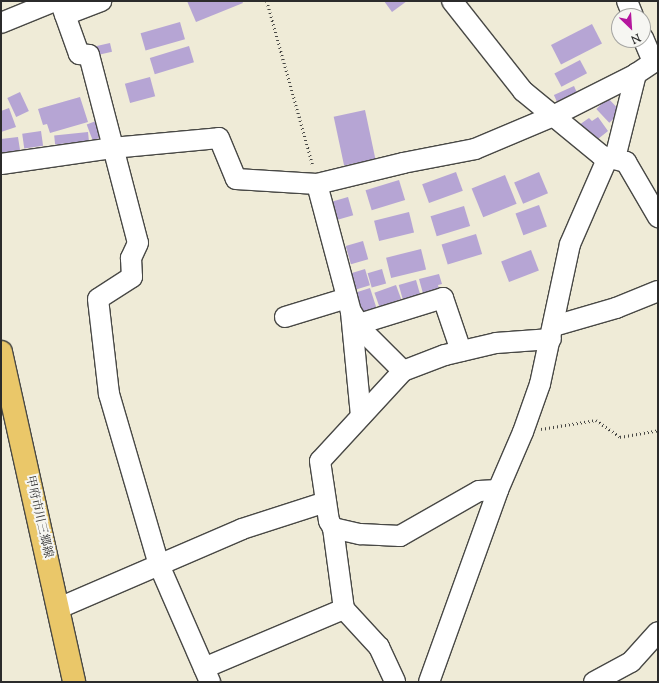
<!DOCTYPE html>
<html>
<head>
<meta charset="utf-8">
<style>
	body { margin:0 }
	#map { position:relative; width:659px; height:683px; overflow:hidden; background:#efebd7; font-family:"Sorts Mill Goudy","Noto Serif JP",serif }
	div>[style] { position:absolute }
	.building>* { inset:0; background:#b6a5d4; transform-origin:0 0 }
	.path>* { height:2.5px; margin-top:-1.25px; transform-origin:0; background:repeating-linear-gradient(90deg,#484845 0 1px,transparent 0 4px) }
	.roads { filter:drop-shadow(1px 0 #484845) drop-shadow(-1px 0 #484845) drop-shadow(0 1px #484845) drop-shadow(0 -1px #484845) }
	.minor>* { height:20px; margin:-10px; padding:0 10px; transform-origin:10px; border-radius:10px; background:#fff }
	.major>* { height:22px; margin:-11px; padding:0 11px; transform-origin:11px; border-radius:11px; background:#eac769 }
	span { translate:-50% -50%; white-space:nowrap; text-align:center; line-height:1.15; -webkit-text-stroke:4px #f6f6f2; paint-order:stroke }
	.street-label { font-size:12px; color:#2b2b2b }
	.frame { position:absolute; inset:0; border:2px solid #2b2b2b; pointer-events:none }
	.north { position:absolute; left:611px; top:8px; width:40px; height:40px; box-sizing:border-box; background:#f6f6f2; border:1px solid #a5a5a2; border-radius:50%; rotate:155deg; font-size:11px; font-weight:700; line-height:16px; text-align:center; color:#2b2b2b }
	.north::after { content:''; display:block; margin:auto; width:14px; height:18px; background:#b5179e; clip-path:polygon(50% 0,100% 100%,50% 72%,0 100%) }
</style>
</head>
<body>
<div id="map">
	<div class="building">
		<div style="clip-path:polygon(187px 1px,242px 1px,243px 3px,196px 22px)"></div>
		<div style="clip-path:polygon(384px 1px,407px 1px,392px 12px)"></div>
		<div style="left:180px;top:22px;width:18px;height:41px;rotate:74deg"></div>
		<div style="left:592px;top:24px;width:22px;height:46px;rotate:63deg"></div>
		<div style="left:110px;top:43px;width:9px;height:17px;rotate:77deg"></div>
		<div style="left:189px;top:46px;width:17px;height:41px;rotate:73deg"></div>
		<div style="left:580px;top:60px;width:15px;height:29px;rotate:62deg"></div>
		<div style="left:150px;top:77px;width:20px;height:26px;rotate:75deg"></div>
		<div style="left:574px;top:86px;width:12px;height:22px;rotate:66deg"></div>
		<div style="left:20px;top:92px;width:21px;height:14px;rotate:65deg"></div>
		<div style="clip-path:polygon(80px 97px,88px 122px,50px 133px,47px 124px,43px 125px,38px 109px)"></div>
		<div style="left:608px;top:98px;width:19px;height:16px;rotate:47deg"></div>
		<div style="clip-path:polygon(9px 108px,16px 127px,1px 132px,1px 111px)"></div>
		<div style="left:365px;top:110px;width:50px;height:32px;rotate:78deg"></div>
		<div style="clip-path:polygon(598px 117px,608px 131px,593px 143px,579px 125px,589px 118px,592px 121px)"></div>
		<div style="left:96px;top:121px;width:17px;height:10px;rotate:69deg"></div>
		<div style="left:41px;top:131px;width:15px;height:19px;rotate:82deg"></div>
		<div style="left:88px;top:132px;width:9px;height:34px;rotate:84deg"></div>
		<div style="clip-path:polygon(18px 137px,20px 150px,1px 153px,1px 139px)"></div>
		<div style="left:456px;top:172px;width:20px;height:36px;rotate:70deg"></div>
		<div style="left:539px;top:172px;width:23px;height:27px;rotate:67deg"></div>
		<div style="left:505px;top:175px;width:31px;height:36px;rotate:68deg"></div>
		<div style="left:399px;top:180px;width:21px;height:35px;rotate:73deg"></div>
		<div style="left:348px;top:197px;width:19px;height:18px;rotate:74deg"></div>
		<div style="left:539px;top:205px;width:23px;height:25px;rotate:70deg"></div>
		<div style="left:464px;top:206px;width:21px;height:35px;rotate:73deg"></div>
		<div style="left:409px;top:212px;width:21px;height:36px;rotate:76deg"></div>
		<div style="left:476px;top:234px;width:21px;height:36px;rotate:73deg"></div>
		<div style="left:363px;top:241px;width:19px;height:18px;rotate:74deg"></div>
		<div style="left:421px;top:249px;width:21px;height:36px;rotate:76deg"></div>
		<div style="left:531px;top:250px;width:22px;height:32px;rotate:69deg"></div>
		<div style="left:365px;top:269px;width:17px;height:18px;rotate:73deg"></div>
		<div style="left:382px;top:269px;width:15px;height:15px;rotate:74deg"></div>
		<div style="clip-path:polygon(439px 274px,442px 284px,438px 285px,440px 293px,424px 297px,419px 279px)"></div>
		<div style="left:416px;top:280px;width:18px;height:18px;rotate:74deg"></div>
		<div style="left:396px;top:285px;width:15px;height:23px;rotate:70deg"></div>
		<div style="left:370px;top:288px;width:22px;height:19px;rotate:72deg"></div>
	</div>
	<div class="path">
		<div style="left:267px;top:1px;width:171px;rotate:74.4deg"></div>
		<div style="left:541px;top:429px;width:56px;rotate:-9.3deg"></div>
		<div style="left:596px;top:420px;width:29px;rotate:35deg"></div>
		<div style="left:620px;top:437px;width:39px;rotate:-10deg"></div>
	</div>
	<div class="roads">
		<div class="minor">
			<div style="left:60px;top:1px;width:56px;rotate:70.3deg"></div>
			<div style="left:79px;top:54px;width:10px;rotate:6deg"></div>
			<div style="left:89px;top:55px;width:194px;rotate:75.4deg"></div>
			<div style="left:138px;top:243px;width:17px;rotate:115deg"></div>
			<div style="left:131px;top:258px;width:19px;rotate:87deg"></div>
			<div style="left:132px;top:277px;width:40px;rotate:147.1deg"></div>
			<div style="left:98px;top:299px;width:96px;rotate:83.4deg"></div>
			<div style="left:109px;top:394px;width:178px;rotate:73.7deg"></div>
			<div style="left:159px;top:565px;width:128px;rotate:66.4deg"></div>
			<div style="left:452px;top:1px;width:115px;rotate:51.7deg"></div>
			<div style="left:523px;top:91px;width:102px;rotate:39.4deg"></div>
			<div style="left:602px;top:156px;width:25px;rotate:14deg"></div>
			<div style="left:626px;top:162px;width:64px;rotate:59.8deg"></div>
			<div style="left:627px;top:1px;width:16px;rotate:68deg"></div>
			<div style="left:65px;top:15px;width:39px;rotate:-21deg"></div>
			<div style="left:1px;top:23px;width:58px;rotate:-22.2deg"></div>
			<div style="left:643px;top:38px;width:25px;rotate:67deg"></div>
			<div style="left:615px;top:158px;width:87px;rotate:-76deg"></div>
			<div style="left:636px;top:74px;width:27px;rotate:-34deg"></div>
			<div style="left:1px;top:164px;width:112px;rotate:-8.2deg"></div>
			<div style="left:112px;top:148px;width:107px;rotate:-5.3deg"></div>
			<div style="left:219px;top:138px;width:44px;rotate:67.5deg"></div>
			<div style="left:236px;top:179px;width:81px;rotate:3.5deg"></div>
			<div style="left:352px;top:313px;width:22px;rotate:58deg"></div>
			<div style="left:364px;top:332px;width:55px;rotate:45deg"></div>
			<div style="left:403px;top:371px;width:45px;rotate:-20.9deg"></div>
			<div style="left:445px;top:355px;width:52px;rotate:-13.2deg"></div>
			<div style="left:496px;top:343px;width:55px;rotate:-4.2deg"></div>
			<div style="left:285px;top:317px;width:65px;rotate:-17deg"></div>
			<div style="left:359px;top:324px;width:88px;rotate:-17.2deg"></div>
			<div style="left:443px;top:298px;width:56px;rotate:71.2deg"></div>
			<div style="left:554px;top:326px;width:65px;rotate:-16.2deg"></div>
			<div style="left:616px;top:308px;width:45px;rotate:-22deg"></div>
			<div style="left:403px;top:371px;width:122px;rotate:132.7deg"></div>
			<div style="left:320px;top:461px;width:61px;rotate:81.5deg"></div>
			<div style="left:329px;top:521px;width:8px;rotate:60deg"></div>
			<div style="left:333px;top:528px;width:28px;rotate:13deg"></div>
			<div style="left:360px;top:534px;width:40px;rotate:2.9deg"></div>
			<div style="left:400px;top:536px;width:91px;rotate:-29.7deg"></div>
			<div style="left:479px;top:491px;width:19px;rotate:-3deg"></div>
			<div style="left:361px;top:416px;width:104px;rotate:-95.5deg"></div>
			<div style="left:351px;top:312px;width:132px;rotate:-104.9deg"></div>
			<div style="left:317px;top:184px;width:89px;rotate:-13.7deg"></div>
			<div style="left:403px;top:163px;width:73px;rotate:-11deg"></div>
			<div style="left:475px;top:149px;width:85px;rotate:-22.9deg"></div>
			<div style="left:553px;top:116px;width:93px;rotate:-26.8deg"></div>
			<div style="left:333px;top:528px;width:82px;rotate:82.3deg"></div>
			<div style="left:59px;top:608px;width:199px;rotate:-23.3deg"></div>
			<div style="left:242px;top:529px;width:88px;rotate:-17.8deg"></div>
			<div style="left:204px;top:668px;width:152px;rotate:-22.9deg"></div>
			<div style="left:344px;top:609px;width:52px;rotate:47.4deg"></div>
			<div style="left:379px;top:647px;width:38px;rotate:65deg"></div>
			<div style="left:429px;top:682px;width:204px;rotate:-70.2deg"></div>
			<div style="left:498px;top:490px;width:63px;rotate:-66.7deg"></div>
			<div style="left:523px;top:432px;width:51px;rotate:-70.5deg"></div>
			<div style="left:540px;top:384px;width:143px;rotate:-77.9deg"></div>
			<div style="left:570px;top:244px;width:95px;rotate:-66.4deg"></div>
			<div style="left:594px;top:682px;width:42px;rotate:-28.4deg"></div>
			<div style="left:631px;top:662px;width:40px;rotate:-48deg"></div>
		</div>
		<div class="major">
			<div style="left:1px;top:352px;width:338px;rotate:77.5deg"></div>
		</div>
	</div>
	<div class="street-label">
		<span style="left:38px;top:517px;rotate:77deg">甲府市川三郷線</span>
	</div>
	<div class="frame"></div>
	<div class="north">N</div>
</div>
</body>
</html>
